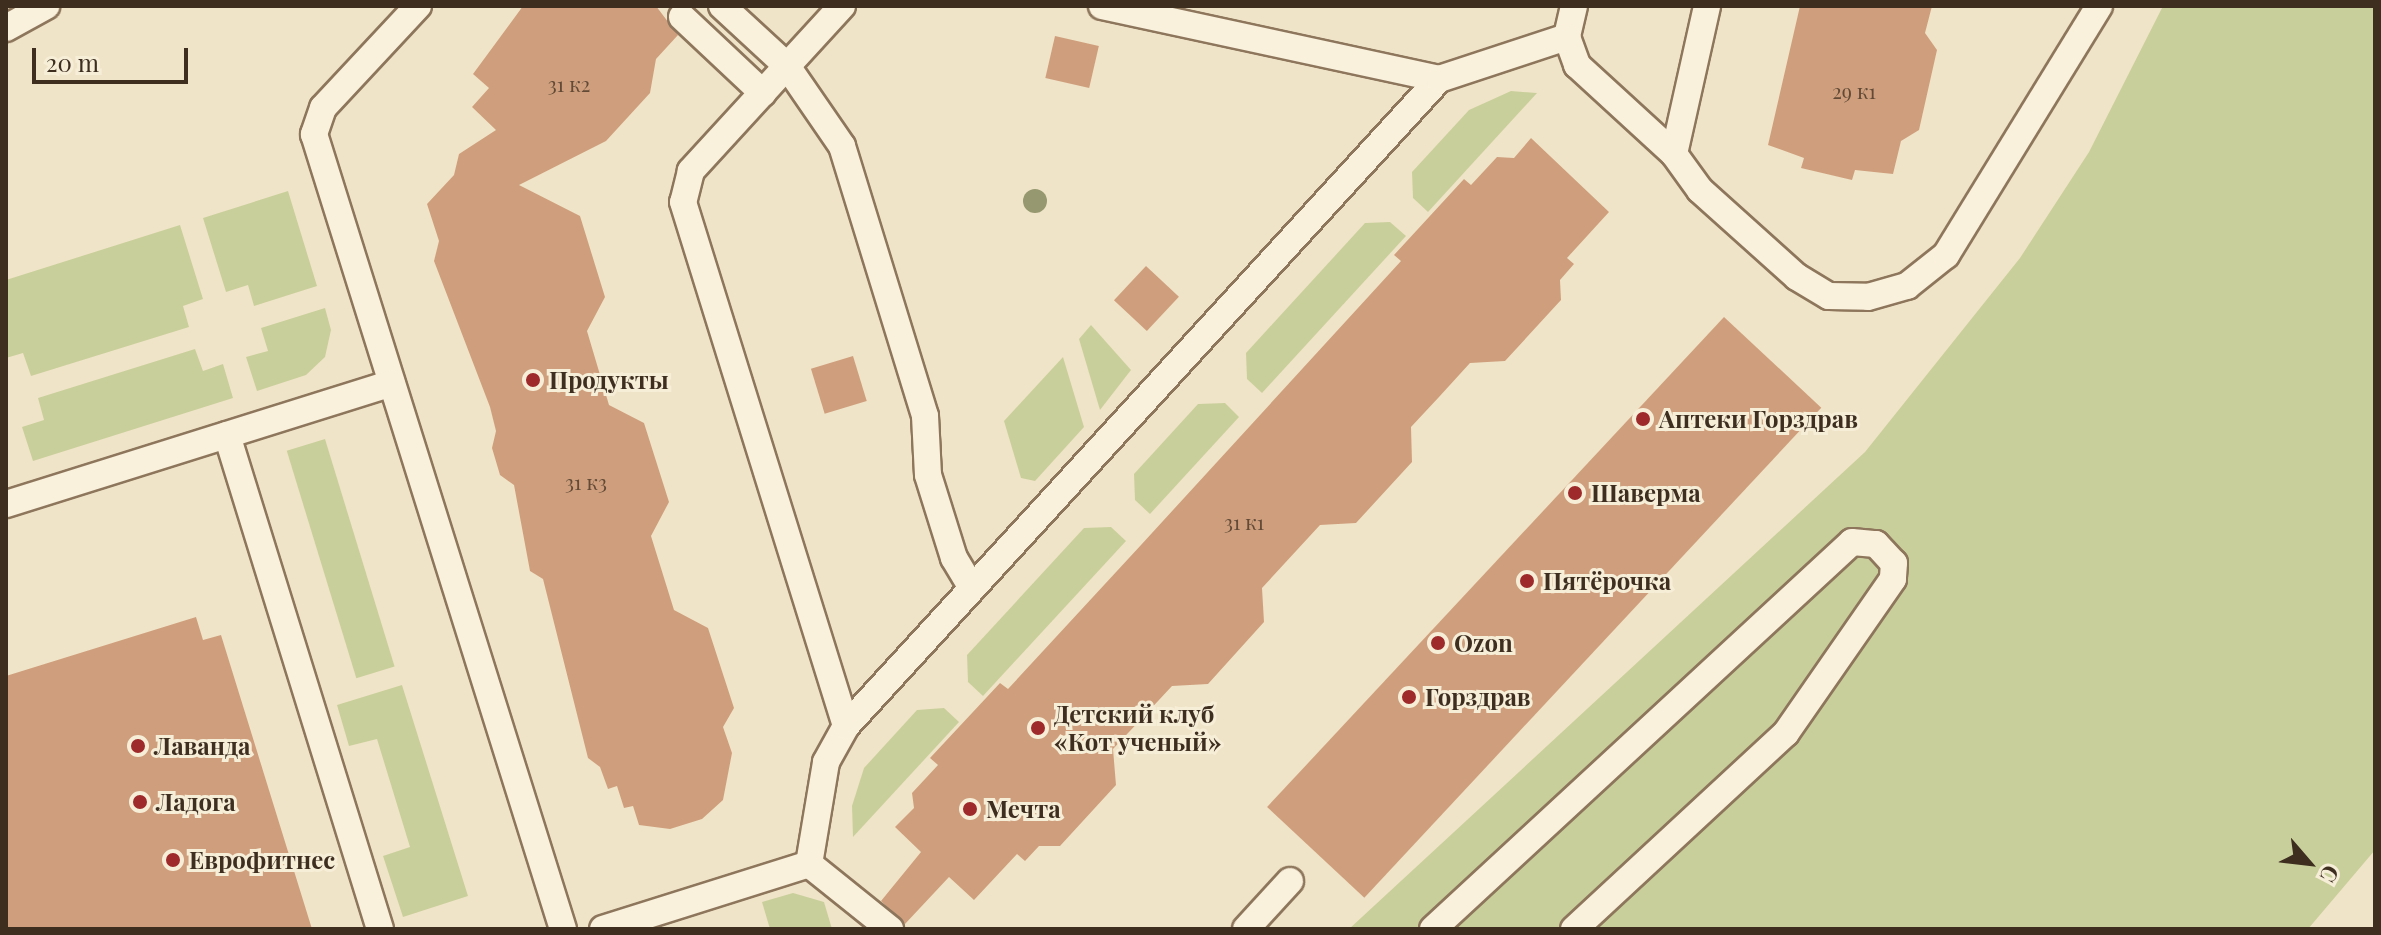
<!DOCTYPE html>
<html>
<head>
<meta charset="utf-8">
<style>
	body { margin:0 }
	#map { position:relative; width:2381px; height:935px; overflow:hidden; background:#f0e4c8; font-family:"Playfair Display",serif }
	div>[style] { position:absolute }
	.green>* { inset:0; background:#c9cf9b; transform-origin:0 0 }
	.building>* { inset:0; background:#cf9f7d; transform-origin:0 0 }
	.roads { filter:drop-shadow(2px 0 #8d765c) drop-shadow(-2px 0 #8d765c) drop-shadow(0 2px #8d765c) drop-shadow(0 -2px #8d765c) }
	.service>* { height:26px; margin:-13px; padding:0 13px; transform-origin:13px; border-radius:13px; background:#faf1dc }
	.trees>* { width:24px; height:24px; margin:-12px; border-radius:50%; background:#96986f }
	.dots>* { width:22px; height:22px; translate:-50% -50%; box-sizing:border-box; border:4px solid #f7eed8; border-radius:50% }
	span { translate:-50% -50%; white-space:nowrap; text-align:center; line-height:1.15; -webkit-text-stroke:6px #f7eed8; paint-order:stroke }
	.number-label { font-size:20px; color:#624a37 }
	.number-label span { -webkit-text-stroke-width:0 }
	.poi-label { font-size:24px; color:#3d2e20; font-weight:700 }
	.left { translate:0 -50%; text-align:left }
	.frame { position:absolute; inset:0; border:8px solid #3d2e20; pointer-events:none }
	.north { position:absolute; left:2269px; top:823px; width:80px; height:80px; -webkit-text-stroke:6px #f7eed8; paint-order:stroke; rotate:118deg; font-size:22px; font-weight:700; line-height:32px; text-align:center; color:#3d2e20 }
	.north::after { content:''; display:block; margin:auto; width:28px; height:36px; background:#3d2e20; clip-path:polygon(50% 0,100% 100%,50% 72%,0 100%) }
	.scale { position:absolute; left:32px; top:48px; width:156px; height:36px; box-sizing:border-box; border:4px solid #3d2e20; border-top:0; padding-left:10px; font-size:24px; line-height:28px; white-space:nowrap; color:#3d2e20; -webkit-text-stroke:6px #f7eed8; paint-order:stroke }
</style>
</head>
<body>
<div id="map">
	<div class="green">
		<div style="clip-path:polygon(2163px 6px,2375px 6px,2375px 850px,2308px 929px,1349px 929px,1865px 452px,2020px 258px,2089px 152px)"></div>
		<div style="clip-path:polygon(1511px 91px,1537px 93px,1428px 212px,1413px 198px,1412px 172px,1469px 110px)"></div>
		<div style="clip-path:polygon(288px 191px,317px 286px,254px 306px,248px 285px,226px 292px,203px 218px)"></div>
		<div style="clip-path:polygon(1390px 222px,1406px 236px,1262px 393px,1247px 379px,1246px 353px,1365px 223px)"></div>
		<div style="clip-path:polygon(180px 225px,203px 299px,183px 306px,189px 327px,31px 376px,23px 353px,6px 358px,6px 280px)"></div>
		<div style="clip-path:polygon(325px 308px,331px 330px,325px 357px,306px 375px,257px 391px,246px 357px,268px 351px,261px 328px)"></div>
		<div style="clip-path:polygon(1091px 325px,1131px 370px,1100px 410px,1079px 339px)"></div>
		<div style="clip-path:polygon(195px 349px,203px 371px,223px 364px,233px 398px,33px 461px,22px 427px,44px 420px,38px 398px)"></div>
		<div style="clip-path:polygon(1063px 357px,1084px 427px,1035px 481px,1021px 478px,1004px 421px)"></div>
		<div style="clip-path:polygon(1225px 403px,1239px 417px,1150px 514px,1135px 500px,1134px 474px,1198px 404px)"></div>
		<div style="left:325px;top:439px;width:238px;height:40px;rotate:73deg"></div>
		<div style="clip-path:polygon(1111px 527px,1126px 541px,983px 696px,968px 682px,967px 655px,1084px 528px)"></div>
		<div style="clip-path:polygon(402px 685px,468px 896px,403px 917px,383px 856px,410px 847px,377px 739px,349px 746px,337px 705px)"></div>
		<div style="clip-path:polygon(944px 708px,959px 722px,853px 837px,852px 806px,864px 768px,917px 710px)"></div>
		<div style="clip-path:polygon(793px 893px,824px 902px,832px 929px,770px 929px,762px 902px)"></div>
	</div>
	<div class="building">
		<div style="clip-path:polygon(523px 6px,656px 6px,678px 35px,656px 59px,650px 93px,606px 141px,519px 185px,580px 216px,605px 297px,587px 331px,609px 405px,644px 423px,669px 502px,651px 536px,674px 610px,708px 628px,734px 708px,723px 727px,732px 753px,723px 800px,702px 819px,670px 829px,639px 825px,633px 806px,624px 808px,617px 786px,608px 789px,600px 767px,588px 758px,543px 579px,530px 571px,514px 485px,500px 475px,492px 448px,496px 431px,490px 407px,434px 261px,439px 241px,427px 204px,454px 175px,459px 154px,496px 130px,472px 107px,489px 88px,473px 74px)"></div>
		<div style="clip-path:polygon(1800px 6px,1932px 6px,1925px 33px,1937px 50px,1919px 130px,1901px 141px,1893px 174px,1855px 170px,1852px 180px,1801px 168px,1804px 158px,1768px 145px)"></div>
		<div style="left:1055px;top:36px;width:45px;height:43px;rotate:13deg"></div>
		<div style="clip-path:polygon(1531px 138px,1609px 212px,1567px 258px,1574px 264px,1560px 280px,1561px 300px,1505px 361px,1470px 363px,1439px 397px,1411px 427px,1412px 462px,1356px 523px,1320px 525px,1262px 588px,1264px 622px,1208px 684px,1172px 686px,1145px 715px,1113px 749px,1116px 785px,1060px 846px,1039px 846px,1025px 861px,1017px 854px,974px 900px,949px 877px,905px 924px,881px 901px,921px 852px,895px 827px,914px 808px,912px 793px,938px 765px,930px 758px,1000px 683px,1008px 689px,1141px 545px,1401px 261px,1394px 255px,1464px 179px,1471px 185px,1497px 157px,1514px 158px)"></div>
		<div style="left:1146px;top:266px;width:45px;height:47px;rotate:43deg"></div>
		<div style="left:1724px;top:317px;width:133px;height:670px;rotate:43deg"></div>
		<div style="left:853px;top:356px;width:47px;height:44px;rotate:73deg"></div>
		<div style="clip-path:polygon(196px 617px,203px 640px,221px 635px,312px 929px,6px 929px,6px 676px)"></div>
	</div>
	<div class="roads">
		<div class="service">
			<div style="left:418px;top:6px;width:139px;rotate:133deg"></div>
			<div style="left:323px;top:108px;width:28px;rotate:109deg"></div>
			<div style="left:314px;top:134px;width:833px;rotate:72.61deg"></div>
			<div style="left:722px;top:6px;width:88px;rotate:42.7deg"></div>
			<div style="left:787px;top:66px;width:97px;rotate:55.5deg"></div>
			<div style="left:842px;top:146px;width:282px;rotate:72.9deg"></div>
			<div style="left:925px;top:416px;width:59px;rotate:87.1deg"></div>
			<div style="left:928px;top:475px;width:87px;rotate:72.6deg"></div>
			<div style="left:954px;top:558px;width:35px;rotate:59deg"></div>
			<div style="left:842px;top:6px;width:224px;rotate:132.5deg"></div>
			<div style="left:691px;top:171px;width:32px;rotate:104deg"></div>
			<div style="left:683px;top:202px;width:549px;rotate:72.72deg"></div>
			<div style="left:1102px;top:6px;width:345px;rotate:12.2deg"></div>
			<div style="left:1574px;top:6px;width:32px;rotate:103deg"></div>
			<div style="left:1567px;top:37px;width:30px;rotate:70deg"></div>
			<div style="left:1577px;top:65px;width:132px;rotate:42.5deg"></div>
			<div style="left:1674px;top:154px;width:44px;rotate:54.2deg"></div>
			<div style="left:1700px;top:190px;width:130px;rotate:41.9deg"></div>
			<div style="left:1797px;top:277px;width:37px;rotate:31deg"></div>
			<div style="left:1829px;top:296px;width:39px;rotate:1deg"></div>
			<div style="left:1868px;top:297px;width:41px;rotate:-15.8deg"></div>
			<div style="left:1907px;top:286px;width:50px;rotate:-38.5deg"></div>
			<div style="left:1946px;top:255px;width:292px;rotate:-58.4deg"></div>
			<div style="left:682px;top:17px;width:111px;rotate:43.2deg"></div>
			<div style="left:6px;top:28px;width:46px;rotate:-28.8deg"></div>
			<div style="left:1674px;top:154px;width:152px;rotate:-77.4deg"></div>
			<div style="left:227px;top:435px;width:517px;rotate:72.79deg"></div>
			<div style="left:6px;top:504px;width:404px;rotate:-17.4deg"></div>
			<div style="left:809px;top:864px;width:103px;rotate:-80.5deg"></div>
			<div style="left:826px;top:762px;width:41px;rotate:-60.9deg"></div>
			<div style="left:846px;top:726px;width:878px;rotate:-47.49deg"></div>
			<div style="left:1439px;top:79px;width:135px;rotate:-18.2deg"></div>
			<div style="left:603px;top:929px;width:216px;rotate:-17.5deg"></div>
			<div style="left:809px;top:864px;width:104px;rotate:38.7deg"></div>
			<div style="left:1246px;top:929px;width:65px;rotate:-47.5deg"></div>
			<div style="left:1433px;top:929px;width:570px;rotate:-42.73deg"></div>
			<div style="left:1852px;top:542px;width:24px;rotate:5deg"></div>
			<div style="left:1876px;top:544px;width:26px;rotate:47deg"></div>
			<div style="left:1894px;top:563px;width:16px;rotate:94deg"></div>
			<div style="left:1893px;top:579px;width:188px;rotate:124.8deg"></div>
			<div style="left:1786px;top:733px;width:289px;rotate:137.2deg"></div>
		</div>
	</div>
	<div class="trees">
		<div style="left:1035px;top:201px"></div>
	</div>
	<div class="dots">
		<div style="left:533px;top:380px;background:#9e2a2b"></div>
		<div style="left:1643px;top:419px;background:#9e2a2b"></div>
		<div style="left:1575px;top:493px;background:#9e2a2b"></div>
		<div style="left:1527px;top:581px;background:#9e2a2b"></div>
		<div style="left:1438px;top:643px;background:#9e2a2b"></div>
		<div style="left:1409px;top:697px;background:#9e2a2b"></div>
		<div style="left:1038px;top:728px;background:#9e2a2b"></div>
		<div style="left:138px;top:746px;background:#9e2a2b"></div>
		<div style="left:140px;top:802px;background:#9e2a2b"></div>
		<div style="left:970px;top:809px;background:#9e2a2b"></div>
		<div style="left:173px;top:860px;background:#9e2a2b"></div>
	</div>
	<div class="number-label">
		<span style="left:569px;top:83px">31 к2</span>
		<span style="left:1854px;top:90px">29 к1</span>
		<span style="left:586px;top:481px">31 к3</span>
		<span style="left:1244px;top:521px">31 к1</span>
	</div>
	<div class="poi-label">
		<span class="left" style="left:549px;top:380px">Продукты</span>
		<span class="left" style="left:1659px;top:419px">Аптеки Горздрав</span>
		<span class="left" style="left:1591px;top:493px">Шаверма</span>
		<span class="left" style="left:1543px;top:581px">Пятёрочка</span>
		<span class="left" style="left:1454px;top:643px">Ozon</span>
		<span class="left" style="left:1425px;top:697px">Горздрав</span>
		<span class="left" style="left:1054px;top:728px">Детский клуб<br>«Кот ученый»</span>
		<span class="left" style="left:154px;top:746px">Лаванда</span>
		<span class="left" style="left:156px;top:802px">Ладога</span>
		<span class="left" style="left:986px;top:809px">Мечта</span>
		<span class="left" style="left:189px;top:860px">Еврофитнес</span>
	</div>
	<div class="frame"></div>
	<div class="north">С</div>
	<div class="scale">20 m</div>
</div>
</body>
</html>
